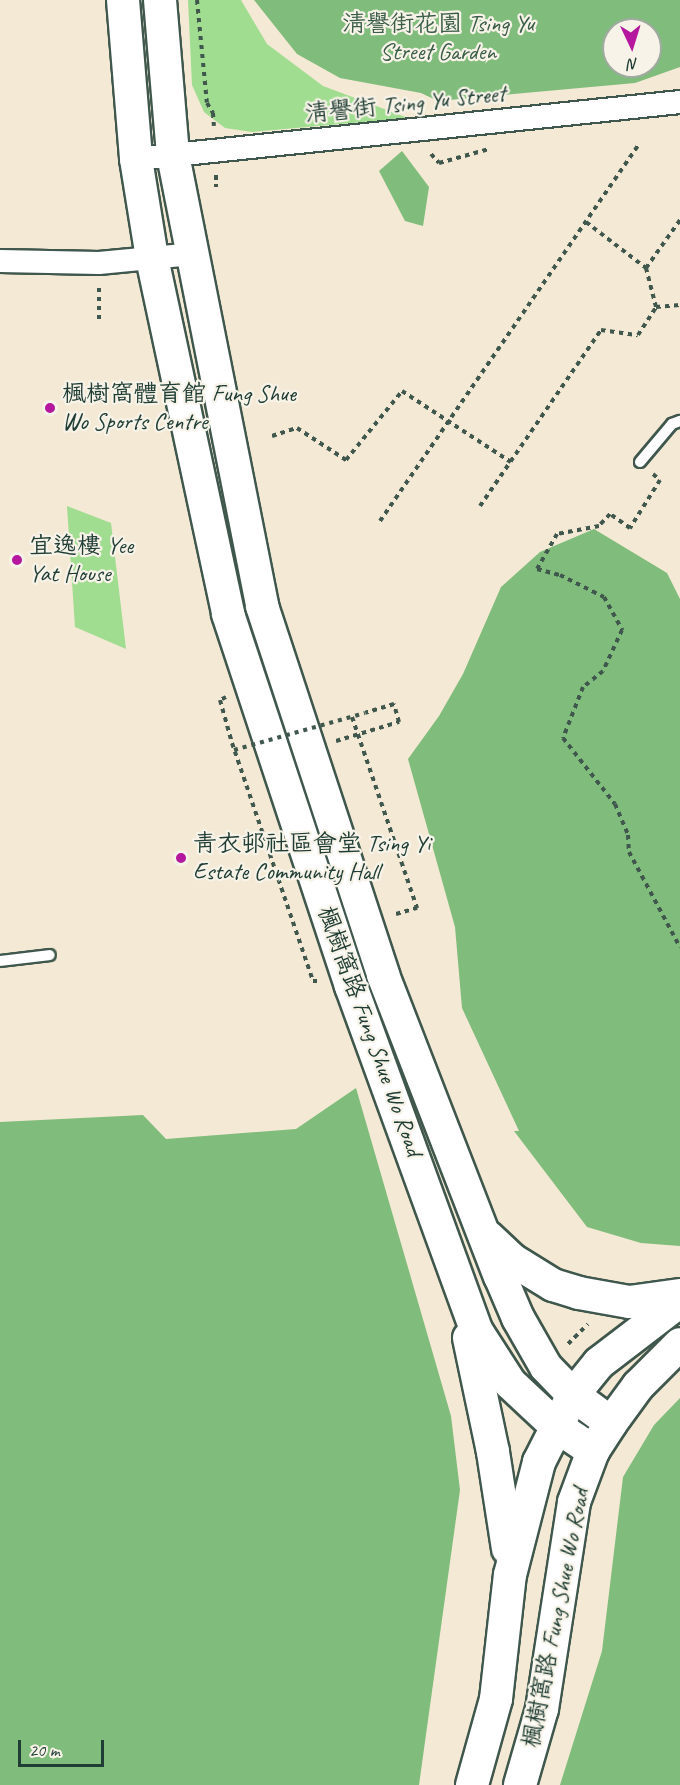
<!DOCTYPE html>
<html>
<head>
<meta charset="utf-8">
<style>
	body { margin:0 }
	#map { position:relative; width:680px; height:1785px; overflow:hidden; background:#f3e9d4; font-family:Caveat,"LXGW WenKai TC",sans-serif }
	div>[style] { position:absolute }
	.green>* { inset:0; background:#a1dd91 }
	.forest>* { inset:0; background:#80bc7b }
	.path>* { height:4px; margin-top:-2px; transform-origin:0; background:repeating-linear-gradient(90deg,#3f574c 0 4.5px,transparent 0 9px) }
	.roads { filter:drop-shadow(2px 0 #3f574c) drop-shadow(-2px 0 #3f574c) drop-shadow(0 2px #3f574c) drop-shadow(0 -2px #3f574c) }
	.service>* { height:10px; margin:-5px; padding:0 5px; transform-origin:5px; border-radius:5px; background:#fff }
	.minor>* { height:22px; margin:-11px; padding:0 11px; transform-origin:11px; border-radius:11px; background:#fff }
	.secondary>* { height:32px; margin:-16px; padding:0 16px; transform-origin:16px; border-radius:16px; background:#fff }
	.path-bridge>* { height:4px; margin-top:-2px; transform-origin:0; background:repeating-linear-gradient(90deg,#3f574c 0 4.5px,transparent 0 9px) }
	.dots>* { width:16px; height:16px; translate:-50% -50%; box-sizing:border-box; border:3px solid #f7f3e8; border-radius:50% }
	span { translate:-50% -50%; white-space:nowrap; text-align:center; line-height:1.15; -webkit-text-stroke:4.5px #f7f3e8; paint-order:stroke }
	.park-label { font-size:24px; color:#395d47 }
	.street-label { font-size:24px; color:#1f3d34 }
	.poi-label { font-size:24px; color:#1f3d34 }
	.left { translate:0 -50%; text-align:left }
	.north { position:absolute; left:602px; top:18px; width:60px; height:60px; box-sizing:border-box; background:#f7f3e8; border:2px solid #a1aaa0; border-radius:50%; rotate:176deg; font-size:16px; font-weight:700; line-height:24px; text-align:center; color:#1f3d34 }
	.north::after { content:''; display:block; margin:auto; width:21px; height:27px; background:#b5179e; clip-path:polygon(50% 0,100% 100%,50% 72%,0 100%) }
	.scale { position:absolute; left:18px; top:1740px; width:86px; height:27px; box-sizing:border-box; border:3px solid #1f3d34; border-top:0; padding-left:8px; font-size:18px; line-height:21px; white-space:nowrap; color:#1f3d34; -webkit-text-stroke:4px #f7f3e8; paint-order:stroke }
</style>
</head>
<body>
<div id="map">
	<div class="green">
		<div style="clip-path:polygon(188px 0,241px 0,267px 44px,323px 86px,408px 118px,252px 132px,225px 128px,204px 112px,192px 85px)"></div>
		<div style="clip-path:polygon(67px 506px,111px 523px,126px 649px,75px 627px)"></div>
	</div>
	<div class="forest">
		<div style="clip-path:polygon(evenodd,254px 0,680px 0,680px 67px,635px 83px,438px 101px,421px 93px,340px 78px,297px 54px,254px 0,614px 30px,650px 30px,650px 66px,614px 66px,614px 30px)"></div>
		<div style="clip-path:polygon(402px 151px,429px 187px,423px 226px,405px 221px,379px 171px)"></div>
		<div style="clip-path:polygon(594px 529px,667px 573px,680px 599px,680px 1246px,641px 1243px,587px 1227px,514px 1131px,519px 1131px,462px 1008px,455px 927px,408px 759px,439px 716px,463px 674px,501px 587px,540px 552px)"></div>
		<div style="clip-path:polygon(356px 1088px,451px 1416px,460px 1490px,419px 1785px,0 1785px,0 1122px,143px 1115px,166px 1139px,296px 1129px)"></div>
		<div style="clip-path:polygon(680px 1398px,680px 1785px,560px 1785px,602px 1651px,623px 1477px,654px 1425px)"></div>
	</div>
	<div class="path">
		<div style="left:197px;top:0;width:103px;rotate:84.5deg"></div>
		<div style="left:207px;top:103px;width:12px;rotate:59deg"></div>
		<div style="left:213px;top:113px;width:13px;rotate:86deg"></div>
		<div style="left:431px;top:154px;width:12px;rotate:48deg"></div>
		<div style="left:439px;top:163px;width:52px;rotate:-15.6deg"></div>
		<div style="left:216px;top:175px;width:12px;rotate:90deg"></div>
		<div style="left:586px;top:222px;width:76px;rotate:37.5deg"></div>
		<div style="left:656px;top:307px;width:40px;rotate:-104.4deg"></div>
		<div style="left:646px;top:268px;width:59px;rotate:-54.7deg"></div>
		<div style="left:99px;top:319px;width:32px;rotate:-90deg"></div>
		<div style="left:272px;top:436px;width:26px;rotate:-18deg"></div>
		<div style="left:297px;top:428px;width:59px;rotate:33.1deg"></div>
		<div style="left:346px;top:460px;width:89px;rotate:-50.9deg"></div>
		<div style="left:402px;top:391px;width:130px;rotate:33.1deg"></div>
		<div style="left:653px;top:474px;width:9px;rotate:41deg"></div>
		<div style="left:660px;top:480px;width:57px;rotate:122deg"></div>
		<div style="left:630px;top:528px;width:24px;rotate:-145deg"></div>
		<div style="left:610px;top:514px;width:16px;rotate:133deg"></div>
		<div style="left:599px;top:526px;width:43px;rotate:169.2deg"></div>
		<div style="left:557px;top:534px;width:40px;rotate:119.7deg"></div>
		<div style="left:537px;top:569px;width:24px;rotate:15deg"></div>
		<div style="left:560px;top:575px;width:49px;rotate:26.6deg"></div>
		<div style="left:604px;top:597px;width:38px;rotate:61deg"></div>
		<div style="left:622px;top:630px;width:45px;rotate:114.9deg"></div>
		<div style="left:603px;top:671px;width:26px;rotate:141deg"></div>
		<div style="left:583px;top:687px;width:55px;rotate:111.4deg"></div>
		<div style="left:563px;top:738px;width:84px;rotate:51.8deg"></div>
		<div style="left:615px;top:804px;width:34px;rotate:67deg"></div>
		<div style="left:628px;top:835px;width:17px;rotate:87deg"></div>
		<div style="left:629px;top:852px;width:108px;rotate:61.8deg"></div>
		<div style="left:480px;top:506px;width:214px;rotate:-55.5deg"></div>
		<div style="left:601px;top:330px;width:37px;rotate:8deg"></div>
		<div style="left:638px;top:335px;width:33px;rotate:-57deg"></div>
		<div style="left:656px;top:307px;width:24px;rotate:-5deg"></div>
		<div style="left:380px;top:521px;width:456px;rotate:-55.5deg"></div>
		<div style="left:226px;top:697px;width:7px;rotate:153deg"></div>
		<div style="left:220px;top:700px;width:45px;rotate:74.4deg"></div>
		<div style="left:232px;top:743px;width:251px;rotate:71.2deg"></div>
		<div style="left:313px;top:981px;width:4px"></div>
		<div style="left:336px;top:741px;width:66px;rotate:-16.8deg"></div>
		<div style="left:399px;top:722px;width:19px;rotate:-106deg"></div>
		<div style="left:394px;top:704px;width:30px;rotate:163deg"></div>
		<div style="left:396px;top:914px;width:22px;rotate:-16deg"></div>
		<div style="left:568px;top:1344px;width:28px;rotate:-45deg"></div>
	</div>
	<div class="roads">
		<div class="service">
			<div style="left:640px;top:462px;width:50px;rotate:-49.9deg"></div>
			<div style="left:672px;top:424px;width:9px;rotate:-21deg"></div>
			<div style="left:0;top:961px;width:50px;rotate:-6.8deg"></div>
		</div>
		<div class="minor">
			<div style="left:136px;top:159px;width:547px;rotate:-5.98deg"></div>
			<div style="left:0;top:261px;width:99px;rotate:1.2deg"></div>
			<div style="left:99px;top:263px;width:93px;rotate:-5.5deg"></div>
		</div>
		<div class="secondary">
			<div style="left:123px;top:0;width:160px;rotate:85.3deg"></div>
			<div style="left:136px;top:159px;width:100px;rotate:80.8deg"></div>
			<div style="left:152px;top:258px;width:364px;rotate:77.9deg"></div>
			<div style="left:228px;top:614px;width:392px;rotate:71.7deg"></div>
			<div style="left:351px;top:986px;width:366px;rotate:70deg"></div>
			<div style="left:476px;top:1330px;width:63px;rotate:57.3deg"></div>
			<div style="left:510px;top:1383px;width:63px;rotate:43.1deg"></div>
			<div style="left:556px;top:1426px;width:45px;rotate:34deg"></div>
			<div style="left:160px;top:0;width:156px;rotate:85.2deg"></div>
			<div style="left:173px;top:155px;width:460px;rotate:78.8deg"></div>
			<div style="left:262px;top:606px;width:388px;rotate:71.8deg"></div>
			<div style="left:383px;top:975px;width:323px;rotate:68.8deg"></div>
			<div style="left:500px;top:1276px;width:46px;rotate:66.8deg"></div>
			<div style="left:518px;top:1318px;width:56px;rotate:60.3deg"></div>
			<div style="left:546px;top:1367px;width:39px;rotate:46deg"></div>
			<div style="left:573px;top:1395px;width:47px;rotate:36.4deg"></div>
			<div style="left:488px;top:1237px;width:35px;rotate:43deg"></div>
			<div style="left:514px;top:1261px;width:46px;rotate:31.6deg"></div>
			<div style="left:553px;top:1285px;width:27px;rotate:17deg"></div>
			<div style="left:579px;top:1293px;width:51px;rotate:10.2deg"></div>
			<div style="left:629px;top:1302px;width:51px;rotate:-7.8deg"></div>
			<div style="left:469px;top:1338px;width:116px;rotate:78.1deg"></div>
			<div style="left:493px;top:1452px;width:98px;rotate:81.2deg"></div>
			<div style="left:472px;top:1785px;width:89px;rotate:-74.4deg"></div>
			<div style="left:496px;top:1699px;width:125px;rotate:-83.6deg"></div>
			<div style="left:510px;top:1575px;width:117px;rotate:-75.6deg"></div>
			<div style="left:539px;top:1462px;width:75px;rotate:-63.1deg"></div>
			<div style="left:573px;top:1395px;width:41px;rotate:-50.9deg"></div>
			<div style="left:599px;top:1363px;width:102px;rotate:-37.4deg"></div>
			<div style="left:520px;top:1785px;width:79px;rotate:-73.9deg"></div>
			<div style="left:542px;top:1709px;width:209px;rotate:-81.2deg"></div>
			<div style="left:574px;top:1502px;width:54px;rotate:-69.6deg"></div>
			<div style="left:593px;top:1451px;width:33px;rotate:-57deg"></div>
			<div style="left:611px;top:1423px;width:46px;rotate:-53.9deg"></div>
			<div style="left:638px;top:1386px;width:59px;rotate:-45deg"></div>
		</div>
	</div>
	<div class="path-bridge">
		<div style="left:352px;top:717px;width:202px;rotate:71.2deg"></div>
		<div style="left:234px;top:750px;width:136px;rotate:-15.8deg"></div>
	</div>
	<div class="dots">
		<div style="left:50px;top:408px;background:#b5179e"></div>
		<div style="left:17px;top:560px;background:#b5179e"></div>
		<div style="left:181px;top:858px;background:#b5179e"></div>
	</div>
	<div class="park-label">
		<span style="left:438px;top:38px">清譽街花園 Tsing Yu<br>Street Garden</span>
	</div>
	<div class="street-label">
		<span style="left:405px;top:104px;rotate:-6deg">清譽街 Tsing Yu Street</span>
		<span style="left:370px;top:1031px;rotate:70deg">楓樹窩路 Fung Shue Wo Road</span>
		<span style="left:556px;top:1618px;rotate:-79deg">楓樹窩路 Fung Shue Wo Road</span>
	</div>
	<div class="poi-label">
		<span class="left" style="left:62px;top:408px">楓樹窩體育館 Fung Shue<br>Wo Sports Centre</span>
		<span class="left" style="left:29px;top:560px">宜逸樓 Yee<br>Yat House</span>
		<span class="left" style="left:193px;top:858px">青衣邨社區會堂 Tsing Yi<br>Estate Community Hall</span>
	</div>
	<div class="north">N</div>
	<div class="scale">20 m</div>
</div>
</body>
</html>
